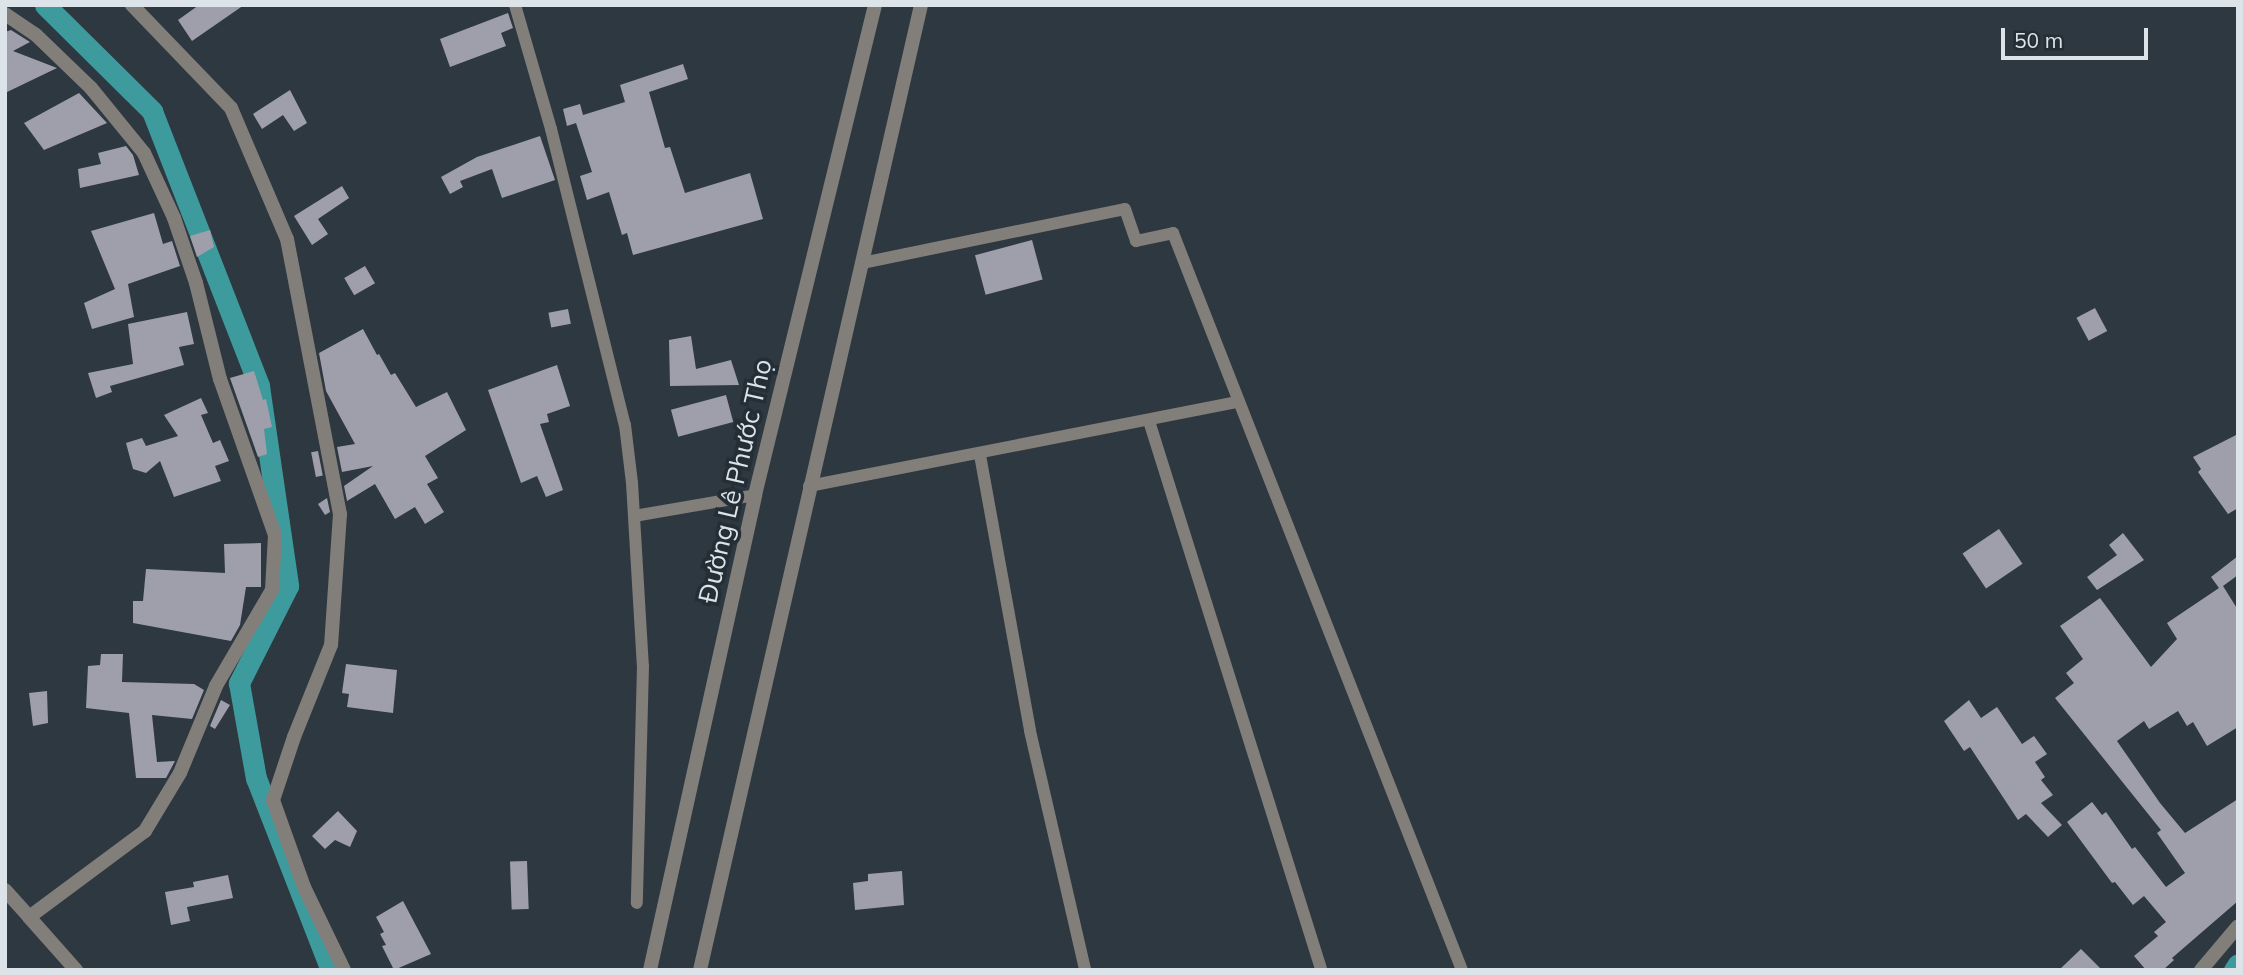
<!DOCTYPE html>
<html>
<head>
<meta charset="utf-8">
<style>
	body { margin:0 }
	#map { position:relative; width:2243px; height:975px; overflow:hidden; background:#2e3840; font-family:Mulish,sans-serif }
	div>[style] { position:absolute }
	.canal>* { height:21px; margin:-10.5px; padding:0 10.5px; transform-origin:10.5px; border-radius:10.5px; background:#3d9b9d }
	.building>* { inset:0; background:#9f9fac; transform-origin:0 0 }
	.service>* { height:12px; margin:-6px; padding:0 6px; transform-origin:6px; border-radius:6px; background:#827e79 }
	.minor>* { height:14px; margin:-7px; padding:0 7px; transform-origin:7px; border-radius:7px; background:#827e79 }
	.tertiary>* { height:14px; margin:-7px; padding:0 7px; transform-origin:7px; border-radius:7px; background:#827e79 }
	span { translate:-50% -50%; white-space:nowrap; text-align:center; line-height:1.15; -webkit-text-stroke:7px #242e36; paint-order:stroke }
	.street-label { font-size:26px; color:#dde4e9 }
	.frame { position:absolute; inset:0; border:7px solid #dde4e9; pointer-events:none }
	.scale { position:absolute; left:2001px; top:28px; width:147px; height:32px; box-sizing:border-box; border:4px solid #dde4e9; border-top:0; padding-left:9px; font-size:21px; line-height:24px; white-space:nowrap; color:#dde4e9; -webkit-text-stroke:5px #242e36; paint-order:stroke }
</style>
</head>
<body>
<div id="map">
	<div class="canal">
		<div style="left:45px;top:5px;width:151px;rotate:44.7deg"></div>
		<div style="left:152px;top:111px;width:295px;rotate:68.7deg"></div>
		<div style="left:259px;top:386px;width:202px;rotate:81.7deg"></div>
		<div style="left:288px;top:586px;width:109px;rotate:116.8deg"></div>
		<div style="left:239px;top:683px;width:97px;rotate:79.9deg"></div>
		<div style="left:256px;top:778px;width:206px;rotate:68.7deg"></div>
		<div style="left:2234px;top:970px;width:7px;rotate:-56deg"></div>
	</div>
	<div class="building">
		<div style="clip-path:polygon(199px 5px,244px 5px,192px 41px,178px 20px)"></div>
		<div style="clip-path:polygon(508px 13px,513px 28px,501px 33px,506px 46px,450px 67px,440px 39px)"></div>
		<div style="clip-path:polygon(11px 30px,30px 42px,13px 51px,57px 68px,5px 93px,5px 32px)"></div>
		<div style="clip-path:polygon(683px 64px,688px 79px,649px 92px,665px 148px,670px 147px,685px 193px,750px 173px,763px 219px,633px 255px,627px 233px,622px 235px,609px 192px,587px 200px,580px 176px,592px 172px,576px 123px,567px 126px,563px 109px,580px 104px,583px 115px,625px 102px,620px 85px)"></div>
		<div style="clip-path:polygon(290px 90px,307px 123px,294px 131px,283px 115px,262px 129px,253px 114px)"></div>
		<div style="clip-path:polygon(79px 93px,107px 123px,44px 150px,24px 123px)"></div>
		<div style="clip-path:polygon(540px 136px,555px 180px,502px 198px,492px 169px,460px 181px,463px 187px,450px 194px,441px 177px,477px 157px)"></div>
		<div style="clip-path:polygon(126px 146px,133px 155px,139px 175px,80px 188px,78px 169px,101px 164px,98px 153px)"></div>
		<div style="clip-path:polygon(342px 186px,349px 198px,318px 219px,328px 234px,312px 245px,294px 216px)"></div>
		<div style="clip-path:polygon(154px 213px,163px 244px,172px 241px,180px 266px,128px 284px,134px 317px,92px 329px,84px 303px,115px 289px,91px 231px)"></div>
		<div style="clip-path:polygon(210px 230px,214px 247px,197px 257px,190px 236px)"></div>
		<div style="left:1032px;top:240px;width:41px;height:59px;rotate:75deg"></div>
		<div style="left:365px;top:266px;width:20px;height:24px;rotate:60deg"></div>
		<div style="left:2095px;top:308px;width:26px;height:21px;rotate:62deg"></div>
		<div style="left:568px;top:309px;width:15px;height:20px;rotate:79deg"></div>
		<div style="clip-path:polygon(187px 312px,194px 344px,179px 347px,184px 365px,110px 386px,112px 392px,96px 398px,88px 373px,133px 364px,128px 324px)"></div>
		<div style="clip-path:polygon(363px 329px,377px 355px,379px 354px,391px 375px,395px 373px,416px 407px,447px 392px,466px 430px,425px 456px,438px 478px,427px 484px,444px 512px,425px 524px,415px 507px,395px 519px,375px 484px,347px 501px,344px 486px,373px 466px,342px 472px,337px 447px,355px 444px,326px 391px,319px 353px)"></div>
		<div style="clip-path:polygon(691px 336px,696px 369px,731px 360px,739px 385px,670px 386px,669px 340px)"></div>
		<div style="clip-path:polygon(557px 365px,570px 406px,547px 414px,549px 422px,540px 424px,563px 490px,546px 497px,537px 476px,521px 483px,488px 390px)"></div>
		<div style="clip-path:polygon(254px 371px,263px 400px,266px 399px,272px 427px,264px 429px,267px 454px,258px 457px,230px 378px)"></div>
		<div style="left:726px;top:395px;width:28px;height:57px;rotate:75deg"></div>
		<div style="clip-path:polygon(201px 398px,208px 413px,201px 415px,213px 443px,220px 440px,229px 461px,215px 466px,221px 481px,174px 497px,160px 461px,146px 473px,133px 469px,126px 443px,142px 438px,146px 446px,178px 436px,164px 415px)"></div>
		<div style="clip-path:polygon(2238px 434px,2238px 508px,2228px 514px,2198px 472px,2201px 469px,2193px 457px)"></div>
		<div style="left:318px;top:451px;width:25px;height:7px;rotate:79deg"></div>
		<div style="clip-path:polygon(327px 498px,330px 512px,325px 515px,318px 504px)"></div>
		<div style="left:1999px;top:529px;width:42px;height:44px;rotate:56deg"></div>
		<div style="clip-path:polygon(2123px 533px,2144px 560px,2097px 590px,2087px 577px,2117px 555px,2109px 545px)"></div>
		<div style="clip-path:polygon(261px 543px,261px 587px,246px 587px,240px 625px,231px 641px,133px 623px,133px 601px,143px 601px,146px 569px,225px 573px,224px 544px)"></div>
		<div style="clip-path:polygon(2238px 556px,2238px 575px,2223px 586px,2238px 610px,2238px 727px,2207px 746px,2193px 722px,2187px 726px,2178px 711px,2149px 729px,2144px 721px,2117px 741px,2160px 803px,2185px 833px,2238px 799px,2238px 901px,2172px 958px,2174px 960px,2163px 970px,2146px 970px,2134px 956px,2158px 936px,2154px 932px,2166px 922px,2144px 896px,2133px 905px,2115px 882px,2112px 883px,2067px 822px,2092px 802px,2102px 815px,2106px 812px,2132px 849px,2135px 847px,2166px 887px,2185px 873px,2157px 833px,2161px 830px,2055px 698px,2074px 683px,2066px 673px,2083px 659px,2060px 626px,2100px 598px,2151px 667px,2177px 639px,2167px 623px,2219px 588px,2211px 577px)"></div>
		<div style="clip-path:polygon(101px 654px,123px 654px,122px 682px,194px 684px,204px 690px,192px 719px,152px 715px,157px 762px,175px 761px,166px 778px,136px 778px,129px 713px,86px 708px,88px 666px,100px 665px)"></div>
		<div style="clip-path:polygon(346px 664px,397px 670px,393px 713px,347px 707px,349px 694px,342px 693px)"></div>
		<div style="clip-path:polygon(47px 691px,48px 723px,33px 726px,29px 693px)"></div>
		<div style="clip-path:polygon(221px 700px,230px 705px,215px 729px,210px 726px)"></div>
		<div style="clip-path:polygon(1969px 700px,1981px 718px,1997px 707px,2022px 744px,2034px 736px,2047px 754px,2035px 762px,2045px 777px,2041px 780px,2053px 795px,2041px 803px,2062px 825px,2048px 837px,2026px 814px,2018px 820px,1970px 747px,1964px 751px,1944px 721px)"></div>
		<div style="clip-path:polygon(338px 811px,357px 831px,350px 847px,335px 840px,325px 849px,312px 836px)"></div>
		<div style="left:527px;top:861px;width:48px;height:17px;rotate:88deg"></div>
		<div style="clip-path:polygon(902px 871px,904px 905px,855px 910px,853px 883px,868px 881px,868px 874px)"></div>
		<div style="clip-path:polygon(228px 875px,233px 898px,187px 907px,190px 921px,171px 925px,165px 892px,194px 887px,193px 882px)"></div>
		<div style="clip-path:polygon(403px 901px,431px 954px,394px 970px,382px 946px,386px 945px,380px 934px,384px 932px,376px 917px)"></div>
		<div style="clip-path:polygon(2081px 949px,2102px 970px,2059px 970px)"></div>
	</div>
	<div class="service">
		<div style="left:515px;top:5px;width:129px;rotate:73.8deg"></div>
		<div style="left:551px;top:129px;width:305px;rotate:76deg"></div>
		<div style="left:625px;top:425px;width:58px;rotate:83.1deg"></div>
		<div style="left:632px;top:483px;width:183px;rotate:86.6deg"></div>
		<div style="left:643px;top:666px;width:237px;rotate:91.5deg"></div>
		<div style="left:862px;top:263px;width:268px;rotate:-11.6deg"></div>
		<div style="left:1125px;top:209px;width:34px;rotate:71deg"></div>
		<div style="left:1136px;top:241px;width:38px;rotate:-12deg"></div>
		<div style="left:1173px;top:233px;width:792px;rotate:68.59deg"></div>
		<div style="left:1149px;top:421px;width:574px;rotate:72.57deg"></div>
		<div style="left:980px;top:455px;width:280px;rotate:79.7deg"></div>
		<div style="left:1030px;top:731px;width:245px;rotate:77deg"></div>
		<div style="left:809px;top:486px;width:438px;rotate:-11.1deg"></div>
		<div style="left:634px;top:516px;width:123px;rotate:-9.8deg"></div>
	</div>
	<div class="minor">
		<div style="left:132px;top:5px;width:143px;rotate:46.1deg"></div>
		<div style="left:231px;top:108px;width:142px;rotate:66.9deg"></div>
		<div style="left:287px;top:239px;width:280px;rotate:79.1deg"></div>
		<div style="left:340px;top:514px;width:131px;rotate:93.9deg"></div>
		<div style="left:331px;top:645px;width:99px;rotate:111.9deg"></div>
		<div style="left:294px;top:737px;width:66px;rotate:108.4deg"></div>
		<div style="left:273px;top:800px;width:92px;rotate:70.4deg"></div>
		<div style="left:304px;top:887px;width:92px;rotate:64.3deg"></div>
		<div style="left:5px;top:14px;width:37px;rotate:34deg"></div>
		<div style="left:36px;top:35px;width:76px;rotate:43.9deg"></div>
		<div style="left:91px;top:88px;width:84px;rotate:50.8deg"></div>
		<div style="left:144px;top:153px;width:72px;rotate:65.2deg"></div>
		<div style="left:174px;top:218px;width:69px;rotate:71.3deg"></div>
		<div style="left:196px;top:283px;width:99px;rotate:76deg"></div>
		<div style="left:220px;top:379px;width:165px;rotate:70.6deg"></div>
		<div style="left:275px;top:535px;width:55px;rotate:93.1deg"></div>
		<div style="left:272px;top:590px;width:111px;rotate:120.3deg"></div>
		<div style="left:216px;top:686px;width:94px;rotate:112.5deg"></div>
		<div style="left:180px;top:773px;width:68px;rotate:121.1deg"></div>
		<div style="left:145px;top:831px;width:144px;rotate:143.4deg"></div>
		<div style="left:29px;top:917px;width:71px;rotate:48.4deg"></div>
		<div style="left:5px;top:890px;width:36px;rotate:48deg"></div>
		<div style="left:2201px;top:970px;width:57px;rotate:-49.9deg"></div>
	</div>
	<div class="tertiary">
		<div style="left:650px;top:970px;width:486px;rotate:-77.5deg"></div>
		<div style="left:755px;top:495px;width:504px;rotate:-76.24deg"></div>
		<div style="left:700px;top:970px;width:990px;rotate:-77.1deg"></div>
	</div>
	<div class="street-label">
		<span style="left:735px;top:481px;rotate:-77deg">Đường Lê Phước Thọ</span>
	</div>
	<div class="frame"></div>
	<div class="scale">50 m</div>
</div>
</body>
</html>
